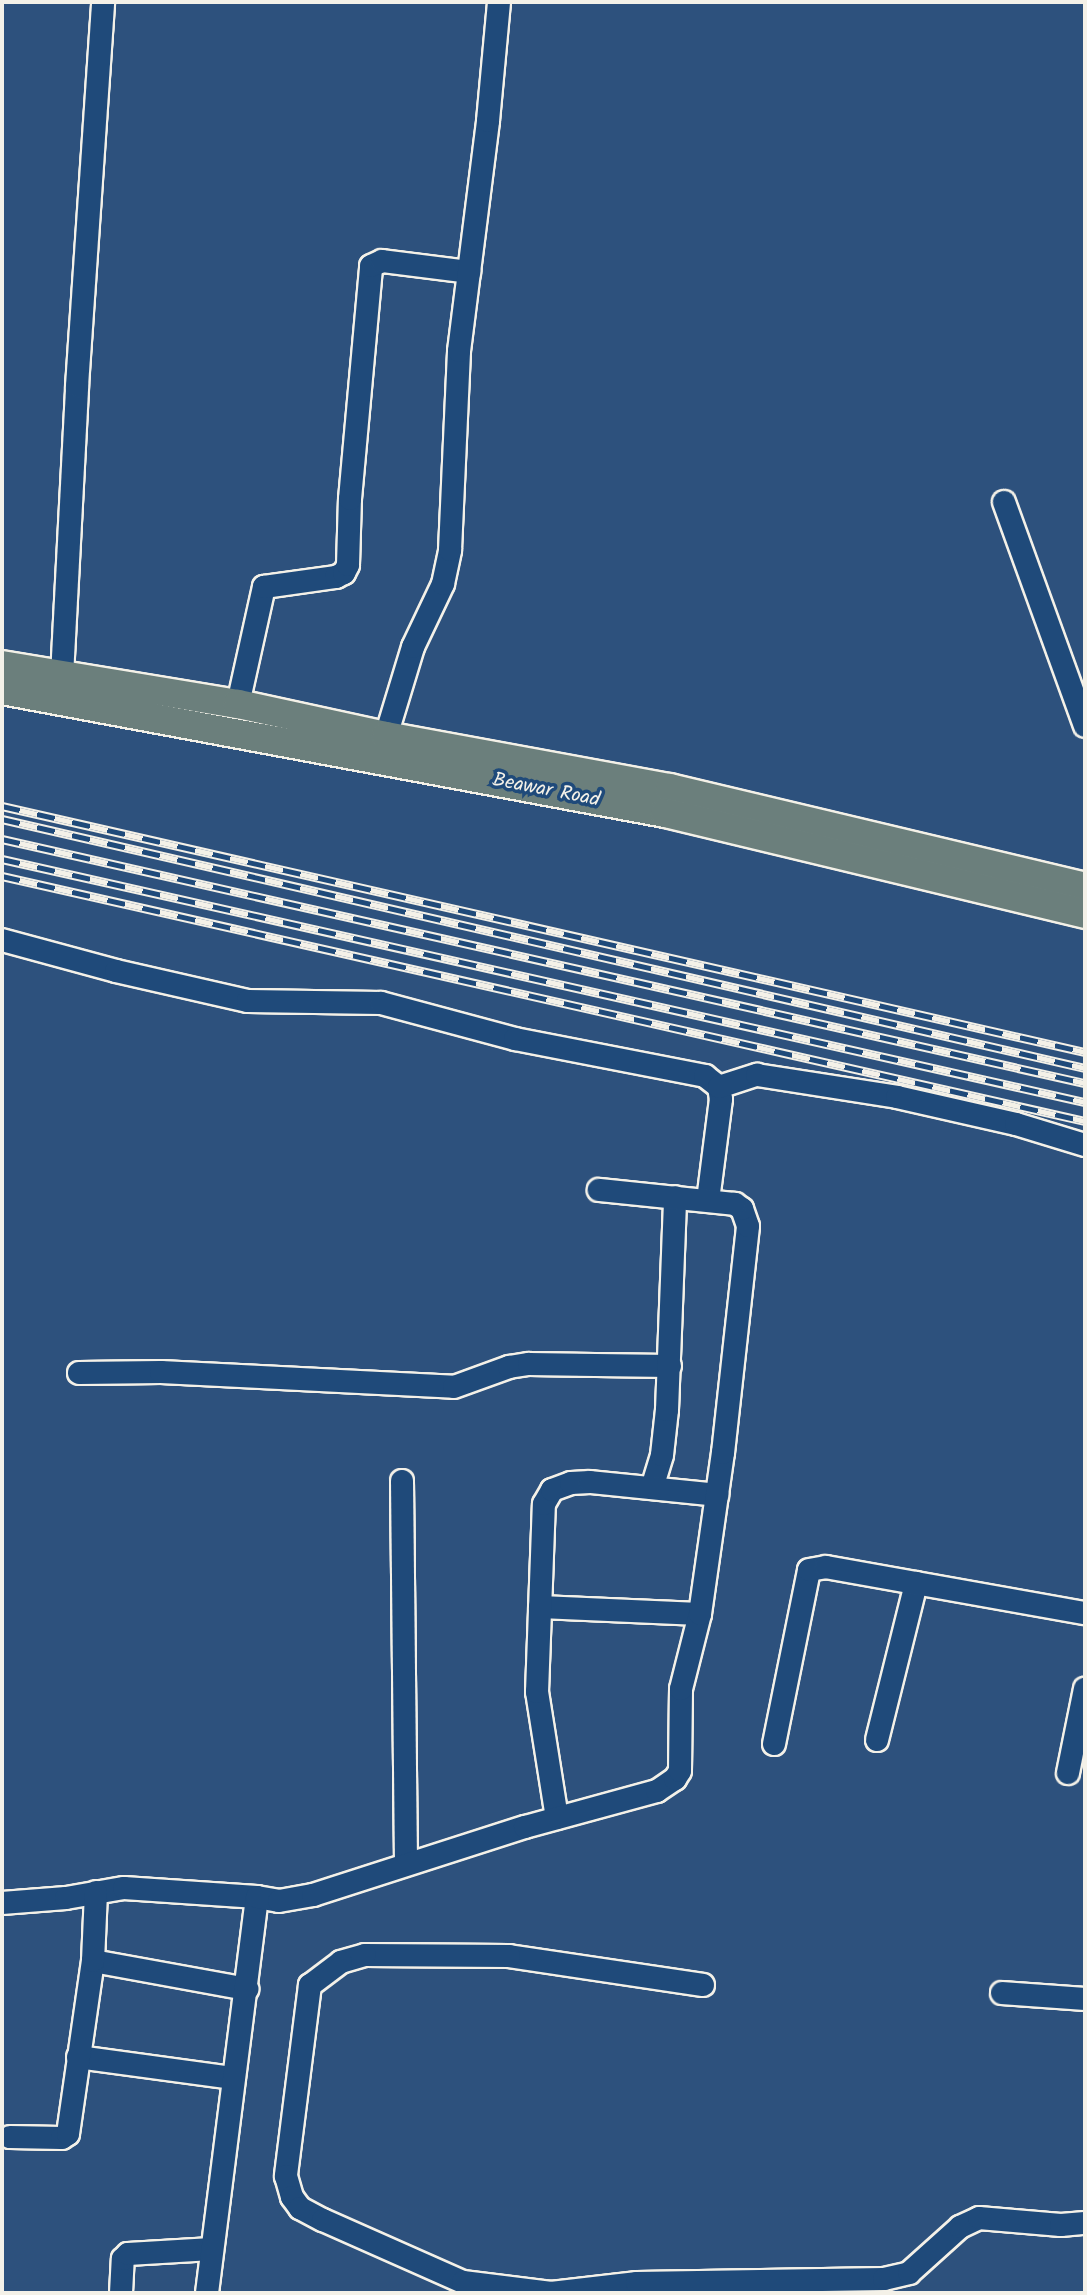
<!DOCTYPE html>
<html>
<head>
<meta charset="utf-8">
<style>
	body { margin:0 }
	#map { position:relative; width:1087px; height:2295px; overflow:hidden; background:#2d517d; font-family:Kalam,sans-serif }
	div>[style] { position:absolute }
	.roads { filter:drop-shadow(2px 0 #f4f1e8) drop-shadow(-2px 0 #f4f1e8) drop-shadow(0 2px #f4f1e8) drop-shadow(0 -2px #f4f1e8) }
	.minor>* { height:22px; margin:-11px; padding:0 11px; transform-origin:11px; border-radius:11px; background:#1f4a7a }
	.major>* { height:28px; margin:-14px; padding:0 14px; transform-origin:14px; border-radius:14px; background:#6b7f7c }
	.rail>* { height:9px; margin-top:-4.5px; transform-origin:0; background:repeating-linear-gradient(90deg,#1f4a7a 0 18px,#f4f1e8 0 36px); box-sizing:border-box; border-block:2px solid #f4f1e8 }
	span { translate:-50% -50%; white-space:nowrap; text-align:center; line-height:1.15; -webkit-text-stroke:7px #1f4a7a; paint-order:stroke }
	.street-label { font-size:20px; color:#f4f1e8 }
	.frame { position:absolute; inset:0; border:4px solid #f4f1e8; pointer-events:none }
</style>
</head>
<body>
<div id="map">
	<div class="roads">
		<div class="minor">
			<div style="left:1004px;top:502px;width:238px;rotate:70.1deg"></div>
			<div style="left:62px;top:676px;width:290px;rotate:-87deg"></div>
			<div style="left:77px;top:386px;width:385px;rotate:-86.1deg"></div>
			<div style="left:238px;top:704px;width:120px;rotate:-77.5deg"></div>
			<div style="left:264px;top:587px;width:73px;rotate:-7.9deg"></div>
			<div style="left:336px;top:577px;width:9px;rotate:-27deg"></div>
			<div style="left:344px;top:573px;width:9px;rotate:-63deg"></div>
			<div style="left:348px;top:565px;width:66px;rotate:-88.3deg"></div>
			<div style="left:350px;top:499px;width:234px;rotate:-84.8deg"></div>
			<div style="left:371px;top:266px;width:12px;rotate:-24deg"></div>
			<div style="left:382px;top:261px;width:88px;rotate:7.2deg"></div>
			<div style="left:386px;top:736px;width:93px;rotate:-73.1deg"></div>
			<div style="left:413px;top:647px;width:70px;rotate:-64.5deg"></div>
			<div style="left:443px;top:584px;width:35px;rotate:-78deg"></div>
			<div style="left:450px;top:550px;width:199px;rotate:-87.4deg"></div>
			<div style="left:459px;top:351px;width:232px;rotate:-82.8deg"></div>
			<div style="left:488px;top:121px;width:120px;rotate:-84.7deg"></div>
			<div style="left:2px;top:940px;width:118px;rotate:15.2deg"></div>
			<div style="left:116px;top:971px;width:135px;rotate:12.8deg"></div>
			<div style="left:248px;top:1001px;width:133px;rotate:0.9deg"></div>
			<div style="left:381px;top:1003px;width:139px;rotate:15deg"></div>
			<div style="left:515px;top:1039px;width:194px;rotate:11deg"></div>
			<div style="left:705px;top:1076px;width:18px;rotate:38deg"></div>
			<div style="left:719px;top:1087px;width:12px;rotate:81deg"></div>
			<div style="left:721px;top:1099px;width:102px;rotate:97.3deg"></div>
			<div style="left:719px;top:1087px;width:40px;rotate:-18deg"></div>
			<div style="left:757px;top:1075px;width:142px;rotate:8.9deg"></div>
			<div style="left:897px;top:1097px;width:122px;rotate:12.8deg"></div>
			<div style="left:1016px;top:1124px;width:72px;rotate:16.9deg"></div>
			<div style="left:79px;top:1373px;width:82px;rotate:-0.7deg"></div>
			<div style="left:161px;top:1372px;width:293px;rotate:2.9deg"></div>
			<div style="left:454px;top:1387px;width:59px;rotate:-20deg"></div>
			<div style="left:509px;top:1367px;width:20px;rotate:-9deg"></div>
			<div style="left:529px;top:1364px;width:141px;rotate:0.8deg"></div>
			<div style="left:402px;top:1481px;width:383px;rotate:89.4deg"></div>
			<div style="left:652px;top:1488px;width:34px;rotate:-73deg"></div>
			<div style="left:662px;top:1455px;width:45px;rotate:-83.7deg"></div>
			<div style="left:667px;top:1410px;width:213px;rotate:-87.8deg"></div>
			<div style="left:540px;top:1607px;width:160px;rotate:2.5deg"></div>
			<div style="left:877px;top:1740px;width:162px;rotate:-76deg"></div>
			<div style="left:774px;top:1744px;width:177px;rotate:-78.6deg"></div>
			<div style="left:809px;top:1570px;width:17px;rotate:-10deg"></div>
			<div style="left:826px;top:1567px;width:263px;rotate:10.1deg"></div>
			<div style="left:1068px;top:1773px;width:86px;rotate:-78.6deg"></div>
			<div style="left:557px;top:1818px;width:128px;rotate:-99deg"></div>
			<div style="left:537px;top:1692px;width:188px;rotate:-87.9deg"></div>
			<div style="left:544px;top:1504px;width:16px;rotate:-60deg"></div>
			<div style="left:552px;top:1490px;width:20px;rotate:-20deg"></div>
			<div style="left:571px;top:1483px;width:19px;rotate:-3deg"></div>
			<div style="left:590px;top:1482px;width:128px;rotate:5.8deg"></div>
			<div style="left:2px;top:1903px;width:64px;rotate:-4.5deg"></div>
			<div style="left:66px;top:1898px;width:59px;rotate:-9.8deg"></div>
			<div style="left:124px;top:1888px;width:133px;rotate:3.9deg"></div>
			<div style="left:93px;top:1961px;width:157px;rotate:10.3deg"></div>
			<div style="left:703px;top:1985px;width:196px;rotate:-171.5deg"></div>
			<div style="left:509px;top:1956px;width:144px;rotate:-179.6deg"></div>
			<div style="left:365px;top:1955px;width:25px;rotate:164deg"></div>
			<div style="left:341px;top:1962px;width:39px;rotate:143deg"></div>
			<div style="left:310px;top:1985px;width:193px;rotate:97.2deg"></div>
			<div style="left:286px;top:2176px;width:22px;rotate:74deg"></div>
			<div style="left:292px;top:2197px;width:14px;rotate:54deg"></div>
			<div style="left:300px;top:2208px;width:26px;rotate:28deg"></div>
			<div style="left:323px;top:2220px;width:153px;rotate:23.9deg"></div>
			<div style="left:463px;top:2282px;width:89px;rotate:7.1deg"></div>
			<div style="left:551px;top:2293px;width:87px;rotate:-6.6deg"></div>
			<div style="left:637px;top:2283px;width:247px;rotate:-0.9deg"></div>
			<div style="left:884px;top:2279px;width:26px;rotate:-13deg"></div>
			<div style="left:909px;top:2273px;width:69px;rotate:-42deg"></div>
			<div style="left:960px;top:2227px;width:21px;rotate:-25deg"></div>
			<div style="left:979px;top:2218px;width:82px;rotate:4.9deg"></div>
			<div style="left:1061px;top:2225px;width:24px;rotate:-5deg"></div>
			<div style="left:1002px;top:1993px;width:83px;rotate:4.1deg"></div>
			<div style="left:78px;top:2057px;width:157px;rotate:7.7deg"></div>
			<div style="left:10px;top:2137px;width:52px;rotate:1.1deg"></div>
			<div style="left:62px;top:2138px;width:7px;rotate:-34deg"></div>
			<div style="left:68px;top:2134px;width:175px;rotate:-81.8deg"></div>
			<div style="left:93px;top:1961px;width:69px;rotate:-87.5deg"></div>
			<div style="left:121px;top:2293px;width:34px;rotate:-87deg"></div>
			<div style="left:123px;top:2259px;width:7px;rotate:-45deg"></div>
			<div style="left:128px;top:2254px;width:84px;rotate:-3.4deg"></div>
			<div style="left:207px;top:2293px;width:399px;rotate:-82.8deg"></div>
			<div style="left:257px;top:1897px;width:22px;rotate:10deg"></div>
			<div style="left:279px;top:1901px;width:35px;rotate:-10deg"></div>
			<div style="left:313px;top:1895px;width:223px;rotate:-17.8deg"></div>
			<div style="left:525px;top:1827px;width:137px;rotate:-15.3deg"></div>
			<div style="left:657px;top:1791px;width:22px;rotate:-34deg"></div>
			<div style="left:675px;top:1779px;width:9px;rotate:-58deg"></div>
			<div style="left:680px;top:1771px;width:82px;rotate:-89.3deg"></div>
			<div style="left:681px;top:1689px;width:77px;rotate:-75.8deg"></div>
			<div style="left:700px;top:1614px;width:163px;rotate:-81.9deg"></div>
			<div style="left:723px;top:1453px;width:228px;rotate:-83.7deg"></div>
			<div style="left:748px;top:1226px;width:18px;rotate:-109deg"></div>
			<div style="left:742px;top:1209px;width:9px;rotate:-144deg"></div>
			<div style="left:735px;top:1204px;width:137px;rotate:-174.1deg"></div>
		</div>
		<div class="major">
			<div style="left:2px;top:665px;width:239px;rotate:9.4deg"></div>
			<div style="left:238px;top:704px;width:151px;rotate:12.2deg"></div>
			<div style="left:386px;top:736px;width:289px;rotate:10.4deg"></div>
			<div style="left:670px;top:788px;width:427px;rotate:13.4deg"></div>
			<div style="left:2px;top:690px;width:674px;rotate:10.51deg"></div>
			<div style="left:665px;top:813px;width:432px;rotate:13.5deg"></div>
		</div>
	</div>
	<div class="rail">
		<div style="left:2px;top:806px;width:1111px;rotate:12.8deg"></div>
		<div style="left:2px;top:819px;width:1111px;rotate:12.95deg"></div>
		<div style="left:2px;top:839px;width:1110px;rotate:12.7deg"></div>
		<div style="left:2px;top:859px;width:1110px;rotate:12.65deg"></div>
		<div style="left:2px;top:876px;width:1110px;rotate:12.75deg"></div>
	</div>
	<div class="street-label">
		<span style="left:546px;top:791px;rotate:11deg">Beawar Road</span>
	</div>
	<div class="frame"></div>
</div>
</body>
</html>
